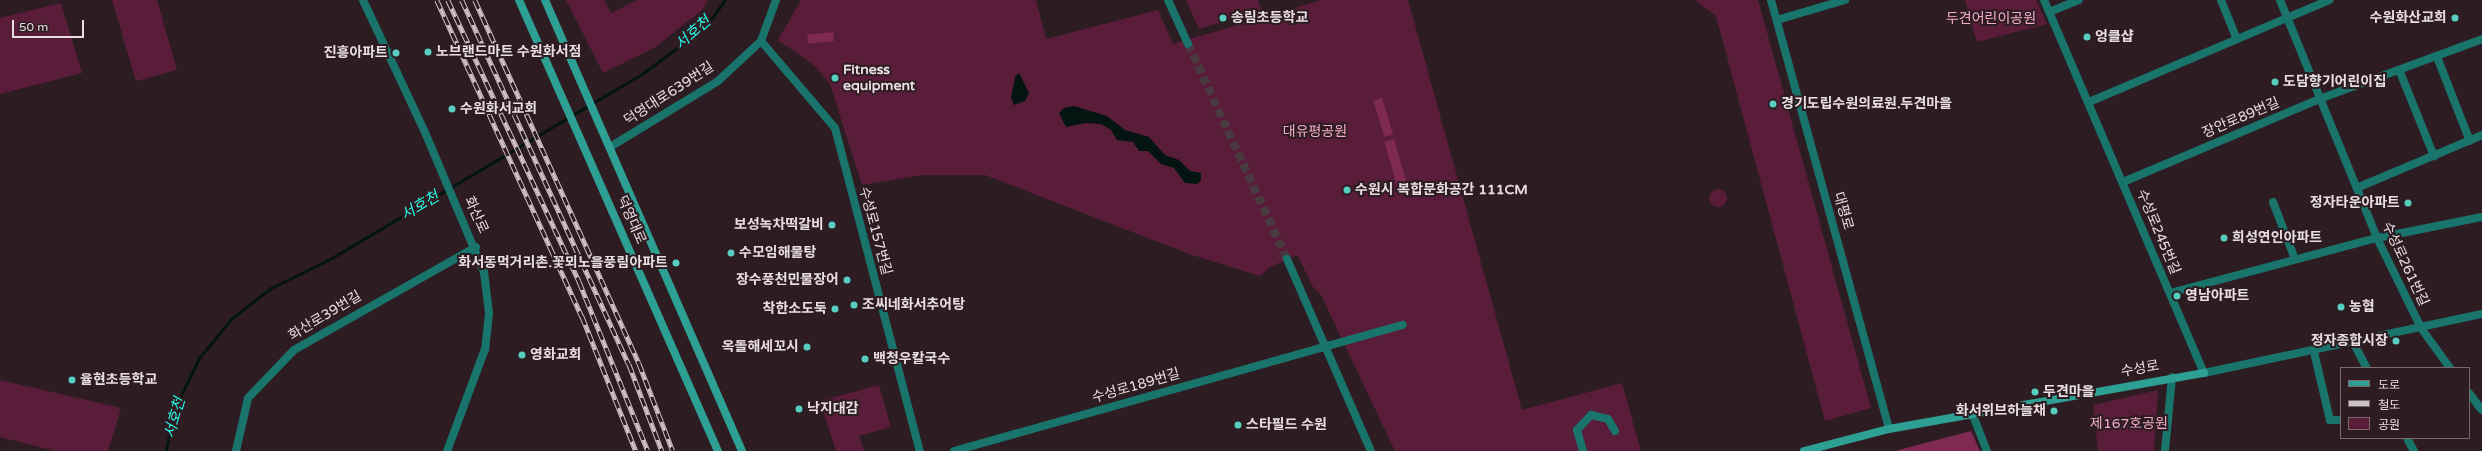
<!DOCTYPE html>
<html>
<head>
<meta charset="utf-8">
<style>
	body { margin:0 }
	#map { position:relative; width:2482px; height:451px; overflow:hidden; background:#2d1d23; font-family:"Varela Round","Noto Sans KR",sans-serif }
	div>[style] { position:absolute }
	.green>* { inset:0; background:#591d39 }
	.round { border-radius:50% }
	.forest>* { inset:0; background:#7e2a52; transform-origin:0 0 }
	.water>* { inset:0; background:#031411 }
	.stream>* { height:3px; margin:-1.5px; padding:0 1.5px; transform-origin:1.5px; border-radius:1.5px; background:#031411 }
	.minor-tunnel>* { height:8px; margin-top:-4px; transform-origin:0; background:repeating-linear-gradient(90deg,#493a40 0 8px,transparent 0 12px) }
	.minor>* { height:8px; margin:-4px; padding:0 4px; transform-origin:4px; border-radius:4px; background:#19756b }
	.tertiary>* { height:8px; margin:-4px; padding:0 4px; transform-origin:4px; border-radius:4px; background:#19756b }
	.secondary>* { height:8px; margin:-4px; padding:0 4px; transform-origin:4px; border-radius:4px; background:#2e9f93 }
	.rail>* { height:4.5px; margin-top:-2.25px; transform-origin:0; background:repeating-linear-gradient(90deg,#2d1d23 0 9px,#cec2c6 0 18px); box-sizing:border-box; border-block:1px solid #cec2c6 }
	.dots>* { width:11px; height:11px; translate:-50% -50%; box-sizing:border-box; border:2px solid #2d1d23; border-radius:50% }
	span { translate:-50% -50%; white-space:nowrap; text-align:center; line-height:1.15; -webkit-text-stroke:4px #2d1d23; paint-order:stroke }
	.poi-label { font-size:14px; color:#e8dde1; font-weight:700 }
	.left { translate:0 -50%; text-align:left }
	.right { translate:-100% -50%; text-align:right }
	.park-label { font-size:14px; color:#f5acc8 }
	.street-label { font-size:14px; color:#e8dde1 }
	.water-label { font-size:15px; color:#25fde9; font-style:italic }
	.legend { position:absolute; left:2340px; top:367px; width:130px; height:72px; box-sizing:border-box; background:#2d1d23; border:1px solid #786a6f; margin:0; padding:5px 7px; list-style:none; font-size:12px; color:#e8dde1 }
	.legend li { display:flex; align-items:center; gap:8px; height:20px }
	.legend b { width:20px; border:1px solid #786a6f }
	.scale { position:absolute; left:12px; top:20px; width:72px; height:18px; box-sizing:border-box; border:2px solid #e8dde1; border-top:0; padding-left:5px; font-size:12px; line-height:14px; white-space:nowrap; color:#e8dde1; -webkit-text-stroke:3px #2d1d23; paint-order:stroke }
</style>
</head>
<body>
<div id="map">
	<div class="green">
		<div style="clip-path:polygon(112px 0,157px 0,177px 70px,136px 81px)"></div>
		<div style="clip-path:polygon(566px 0,604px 0,611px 13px,637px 0,708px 0,701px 11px,654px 48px,603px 73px)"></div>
		<div style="clip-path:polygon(801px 0,1036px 0,1046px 39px,1158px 10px,1173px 44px,1322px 0,1408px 0,1522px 410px,1622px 383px,1641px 451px,1395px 451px,1321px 295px,1313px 287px,1297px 255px,1270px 267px,1260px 276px,1189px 254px,985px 175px,922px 175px,862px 185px,830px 84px,815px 66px,778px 40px)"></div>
		<div style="clip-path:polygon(1186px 0,1258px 0,1261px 10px,1199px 29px)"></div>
		<div style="clip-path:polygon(1695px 0,1758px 0,1871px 408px,1825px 421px,1716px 16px)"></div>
		<div style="clip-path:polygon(1965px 0,2036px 0,2047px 24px,1977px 42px)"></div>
		<div style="clip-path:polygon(61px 3px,82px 73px,0 94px,0 18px)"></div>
		<div class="round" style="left:1709px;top:189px;width:18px;height:18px"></div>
		<div style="clip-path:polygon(0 380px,121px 408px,108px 451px,55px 451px,0 437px)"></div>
		<div style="clip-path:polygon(879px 385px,891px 427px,859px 436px,864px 451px,836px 451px,820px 401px)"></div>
		<div style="clip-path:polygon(2158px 390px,2154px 451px,2098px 451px,2093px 405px)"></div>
	</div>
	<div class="forest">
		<div style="left:833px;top:32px;width:9px;height:26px;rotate:84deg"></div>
		<div style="left:1382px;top:98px;width:38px;height:9px;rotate:73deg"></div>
		<div style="left:1394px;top:139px;width:51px;height:10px;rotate:74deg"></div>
		<div style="clip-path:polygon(1971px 431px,1980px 451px,1895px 451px)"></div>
	</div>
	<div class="water">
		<div style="clip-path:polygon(1019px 73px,1029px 93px,1025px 101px,1014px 105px,1011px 98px,1015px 77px)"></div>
		<div style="clip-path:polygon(1074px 106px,1107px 116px,1125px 130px,1149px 137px,1165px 155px,1179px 160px,1190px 171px,1201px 173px,1201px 181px,1197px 184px,1185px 183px,1174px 168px,1161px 164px,1148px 151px,1139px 151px,1133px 142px,1117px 140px,1111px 130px,1101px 124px,1086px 123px,1066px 127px,1059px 113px,1064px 108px)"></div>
	</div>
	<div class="stream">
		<div style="left:166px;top:451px;width:34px;rotate:-80deg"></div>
		<div style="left:172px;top:418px;width:29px;rotate:-68deg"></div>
		<div style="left:183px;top:391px;width:37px;rotate:-64deg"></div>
		<div style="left:199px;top:358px;width:50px;rotate:-50.6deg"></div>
		<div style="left:231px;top:319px;width:51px;rotate:-37.8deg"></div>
		<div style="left:271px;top:288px;width:66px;rotate:-26.2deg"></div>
		<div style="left:330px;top:259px;width:363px;rotate:-30.7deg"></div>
		<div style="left:642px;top:74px;width:80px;rotate:-36.9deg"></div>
		<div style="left:706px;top:26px;width:32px;rotate:-54deg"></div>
	</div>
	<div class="minor-tunnel">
		<div style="left:1188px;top:44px;width:237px;rotate:65.3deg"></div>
	</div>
	<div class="minor">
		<div style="left:1168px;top:0;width:48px;rotate:65.6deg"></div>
		<div style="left:2044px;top:0;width:406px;rotate:66.8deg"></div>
		<div style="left:2221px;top:0;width:40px;rotate:68deg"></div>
		<div style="left:2280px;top:0;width:257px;rotate:67.8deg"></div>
		<div style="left:2377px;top:238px;width:100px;rotate:63.9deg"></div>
		<div style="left:2421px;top:328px;width:49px;rotate:54.1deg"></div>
		<div style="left:2049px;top:12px;width:32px;rotate:-22deg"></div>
		<div style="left:1777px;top:20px;width:71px;rotate:-16.4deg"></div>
		<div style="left:761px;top:41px;width:114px;rotate:49.6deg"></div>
		<div style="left:835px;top:128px;width:334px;rotate:75.3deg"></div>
		<div style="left:2437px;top:57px;width:90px;rotate:68.6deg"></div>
		<div style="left:2400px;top:72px;width:91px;rotate:68deg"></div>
		<div style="left:2089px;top:102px;width:261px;rotate:-23deg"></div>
		<div style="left:610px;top:147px;width:127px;rotate:-31.4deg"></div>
		<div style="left:718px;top:81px;width:59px;rotate:-42.9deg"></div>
		<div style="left:761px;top:41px;width:44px;rotate:-69.9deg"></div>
		<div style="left:2123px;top:182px;width:216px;rotate:-22.9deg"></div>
		<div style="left:2322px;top:98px;width:171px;rotate:-20.2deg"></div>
		<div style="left:2359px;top:187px;width:134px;rotate:-22.9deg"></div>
		<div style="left:2273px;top:202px;width:61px;rotate:68.9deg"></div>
		<div style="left:1287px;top:259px;width:210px;rotate:66.4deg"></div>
		<div style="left:2170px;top:293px;width:214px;rotate:-14.9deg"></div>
		<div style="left:2377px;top:238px;width:107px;rotate:-11.3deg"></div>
		<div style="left:2354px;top:344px;width:27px;rotate:62deg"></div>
		<div style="left:2314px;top:352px;width:70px;rotate:76.8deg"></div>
		<div style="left:2330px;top:420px;width:11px"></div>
		<div style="left:2469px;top:393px;width:21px;rotate:53deg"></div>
		<div style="left:1972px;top:413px;width:41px;rotate:68.5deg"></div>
		<div style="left:2407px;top:438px;width:15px;rotate:62deg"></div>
		<div style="left:236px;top:451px;width:54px;rotate:-77.2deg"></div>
		<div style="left:248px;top:398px;width:66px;rotate:-46.2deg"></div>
		<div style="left:294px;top:350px;width:209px;rotate:-29.5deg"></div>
		<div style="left:954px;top:451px;width:466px;rotate:-15.7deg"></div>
		<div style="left:1583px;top:451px;width:22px;rotate:-106deg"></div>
		<div style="left:1577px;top:430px;width:21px;rotate:-47deg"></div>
		<div style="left:1591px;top:415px;width:17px;rotate:13deg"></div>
		<div style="left:1608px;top:419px;width:14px;rotate:60deg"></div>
		<div style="left:2165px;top:451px;width:74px;rotate:-84.6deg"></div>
	</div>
	<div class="tertiary">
		<div style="left:363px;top:0;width:144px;rotate:64.9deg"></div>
		<div style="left:424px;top:130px;width:154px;rotate:67.1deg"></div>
		<div style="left:484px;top:272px;width:41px;rotate:83deg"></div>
		<div style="left:489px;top:313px;width:36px;rotate:96deg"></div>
		<div style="left:485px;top:349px;width:109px;rotate:110.4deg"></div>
		<div style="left:1771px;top:0;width:445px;rotate:74.6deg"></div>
		<div style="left:2204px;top:373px;width:284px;rotate:-12deg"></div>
	</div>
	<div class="secondary">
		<div style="left:519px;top:0;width:493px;rotate:66.2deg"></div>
		<div style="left:545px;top:0;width:492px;rotate:66.4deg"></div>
		<div style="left:1804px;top:451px;width:88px;rotate:-14.5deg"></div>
		<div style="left:1889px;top:429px;width:320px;rotate:-10.1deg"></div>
	</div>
	<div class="rail">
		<div style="left:437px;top:0;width:348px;rotate:65.4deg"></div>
		<div style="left:582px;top:316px;width:145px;rotate:68.2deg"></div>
		<div style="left:448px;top:0;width:310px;rotate:65deg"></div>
		<div style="left:579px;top:281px;width:183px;rotate:67.9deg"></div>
		<div style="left:462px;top:0;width:400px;rotate:65.4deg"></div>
		<div style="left:629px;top:364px;width:93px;rotate:69.2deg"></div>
		<div style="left:475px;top:0;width:398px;rotate:65.7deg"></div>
		<div style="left:639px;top:363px;width:94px;rotate:68.9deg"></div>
	</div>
	<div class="dots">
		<div style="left:1223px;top:18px;background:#58cec0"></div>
		<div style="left:2455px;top:18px;background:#58cec0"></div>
		<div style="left:2087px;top:37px;background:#58cec0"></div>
		<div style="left:428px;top:52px;background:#58cec0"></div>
		<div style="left:396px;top:53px;background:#58cec0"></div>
		<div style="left:835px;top:78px;background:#58cec0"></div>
		<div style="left:2275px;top:82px;background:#58cec0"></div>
		<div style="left:1773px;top:104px;background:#58cec0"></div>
		<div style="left:452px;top:109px;background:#58cec0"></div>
		<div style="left:1347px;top:190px;background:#58cec0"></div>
		<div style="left:2408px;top:203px;background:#58cec0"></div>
		<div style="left:832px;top:225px;background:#58cec0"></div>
		<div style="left:2224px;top:238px;background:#58cec0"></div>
		<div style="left:731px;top:253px;background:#58cec0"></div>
		<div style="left:676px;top:263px;background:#58cec0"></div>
		<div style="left:847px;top:280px;background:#58cec0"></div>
		<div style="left:2177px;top:296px;background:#58cec0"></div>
		<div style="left:854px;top:305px;background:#58cec0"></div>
		<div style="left:2341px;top:307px;background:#58cec0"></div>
		<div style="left:835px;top:309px;background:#58cec0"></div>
		<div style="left:2396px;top:341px;background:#58cec0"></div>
		<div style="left:807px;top:347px;background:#58cec0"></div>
		<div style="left:522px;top:355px;background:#58cec0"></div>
		<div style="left:865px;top:359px;background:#58cec0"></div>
		<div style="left:72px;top:380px;background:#58cec0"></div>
		<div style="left:2035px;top:392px;background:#58cec0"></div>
		<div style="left:799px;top:409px;background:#58cec0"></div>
		<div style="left:2054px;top:411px;background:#58cec0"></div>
		<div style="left:1238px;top:425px;background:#58cec0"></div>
	</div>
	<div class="poi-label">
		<span class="left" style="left:1231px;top:18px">송림초등학교</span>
		<span class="right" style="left:2447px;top:18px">수원화산교회</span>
		<span class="left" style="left:2095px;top:37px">엉클샵</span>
		<span class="left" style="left:436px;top:52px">노브랜드마트 수원화서점</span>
		<span class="right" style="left:388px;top:53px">진흥아파트</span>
		<span class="left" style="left:843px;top:78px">Fitness<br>equipment</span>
		<span class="left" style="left:2283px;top:82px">도담향기어린이집</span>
		<span class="left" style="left:1781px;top:104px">경기도립수원의료원.두견마을</span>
		<span class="left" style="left:460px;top:109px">수원화서교회</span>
		<span class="left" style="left:1355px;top:190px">수원시 복합문화공간 111CM</span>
		<span class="right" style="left:2400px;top:203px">정자타운아파트</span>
		<span class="right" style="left:824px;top:225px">보성녹차떡갈비</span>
		<span class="left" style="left:2232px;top:238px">희성연인아파트</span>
		<span class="left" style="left:739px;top:253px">수모임해물탕</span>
		<span class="right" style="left:668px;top:263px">화서동먹거리촌.꽃뫼노을풍림아파트</span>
		<span class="right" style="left:839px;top:280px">장수풍천민물장어</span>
		<span class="left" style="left:2185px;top:296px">영남아파트</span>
		<span class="left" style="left:862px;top:305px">조씨네화서추어탕</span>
		<span class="left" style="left:2349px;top:307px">농협</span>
		<span class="right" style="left:827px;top:309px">착한소도둑</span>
		<span class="right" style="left:2388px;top:341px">정자종합시장</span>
		<span class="right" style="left:799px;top:347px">옥돌해세꼬시</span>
		<span class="left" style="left:530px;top:355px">영화교회</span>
		<span class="left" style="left:873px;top:359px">백청우칼국수</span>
		<span class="left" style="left:80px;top:380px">율현초등학교</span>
		<span class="left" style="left:2043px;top:392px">두견마을</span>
		<span class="left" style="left:807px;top:409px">낙지대감</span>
		<span class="right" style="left:2046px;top:411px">화서위브하늘채</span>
		<span class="left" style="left:1246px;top:425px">스타필드 수원</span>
	</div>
	<div class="park-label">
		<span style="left:1991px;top:19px">두견어린이공원</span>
		<span style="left:1315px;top:132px">대유평공원</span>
		<span style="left:2129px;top:424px">제167호공원</span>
	</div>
	<div class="street-label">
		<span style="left:669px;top:94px;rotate:-33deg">덕영대로639번길</span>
		<span style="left:2241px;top:118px;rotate:-23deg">장안로89번길</span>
		<span style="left:1843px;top:211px;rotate:74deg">대평로</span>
		<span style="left:476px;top:215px;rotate:66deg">화산로</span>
		<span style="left:631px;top:220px;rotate:66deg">덕영대로</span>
		<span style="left:875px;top:231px;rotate:75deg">수성로157번길</span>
		<span style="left:2158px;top:232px;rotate:67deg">수성로245번길</span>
		<span style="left:2405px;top:264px;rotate:65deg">수성로261번길</span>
		<span style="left:325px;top:316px;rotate:-31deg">화산로39번길</span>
		<span style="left:2140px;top:369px;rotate:-10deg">수성로</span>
		<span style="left:1136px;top:386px;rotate:-16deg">수성로189번길</span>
	</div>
	<div class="water-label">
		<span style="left:693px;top:33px;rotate:-41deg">서호천</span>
		<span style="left:420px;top:206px;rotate:-31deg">서호천</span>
		<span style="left:175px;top:418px;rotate:-74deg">서호천</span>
	</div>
	<ul class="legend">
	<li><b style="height:5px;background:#2e9f93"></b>도로</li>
	<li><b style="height:5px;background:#cec2c6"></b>철도</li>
	<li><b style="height:11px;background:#591d39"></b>공원</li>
	</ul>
	<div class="scale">50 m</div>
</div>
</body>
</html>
